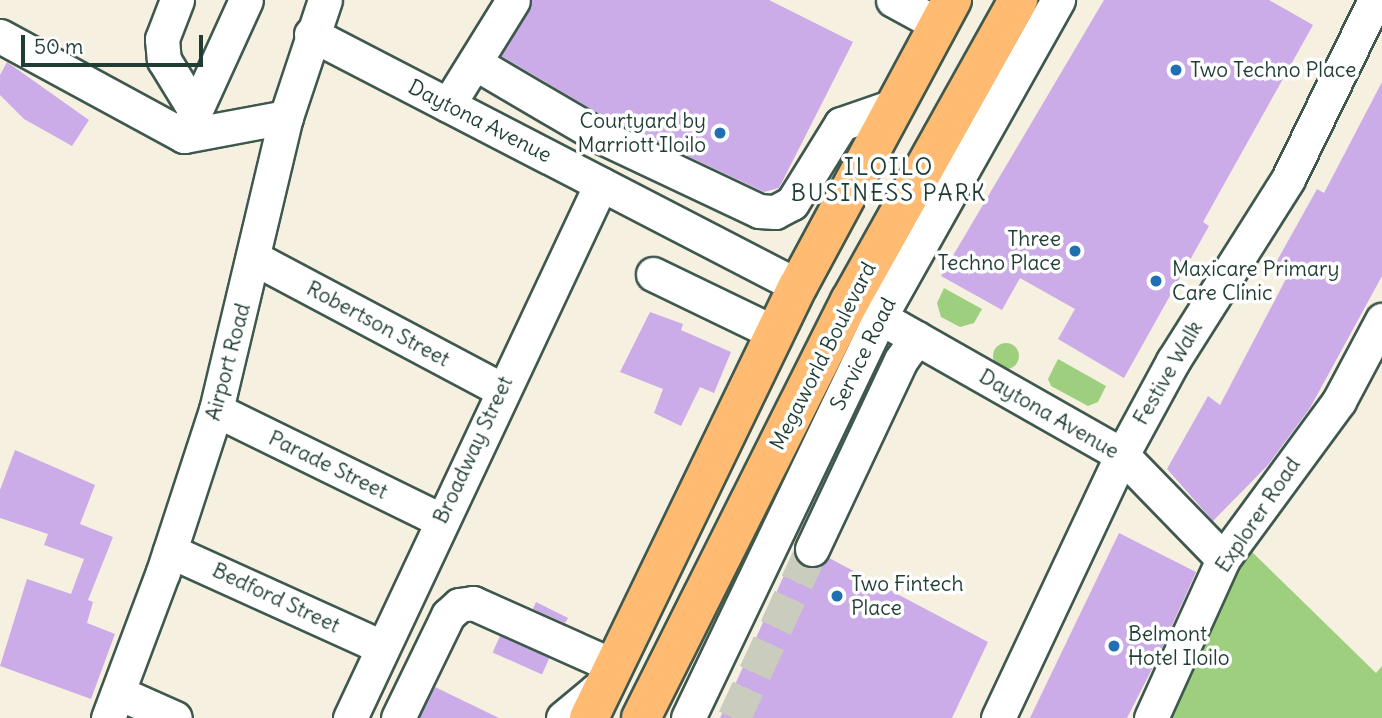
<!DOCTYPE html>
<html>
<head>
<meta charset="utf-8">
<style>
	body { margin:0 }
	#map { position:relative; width:1382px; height:718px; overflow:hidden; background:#f5f0df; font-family:Delius,sans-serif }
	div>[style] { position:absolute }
	.green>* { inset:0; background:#9ecf7f }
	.round { border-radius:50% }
	.building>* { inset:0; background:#ccace8; transform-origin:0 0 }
	.minor-tunnel>* { height:33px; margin-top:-16.5px; transform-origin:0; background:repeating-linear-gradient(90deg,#caccbd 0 33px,transparent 0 50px) }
	.roads { filter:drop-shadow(2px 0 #3f584e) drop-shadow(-2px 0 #3f584e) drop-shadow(0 2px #3f584e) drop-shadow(0 -2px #3f584e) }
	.minor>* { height:33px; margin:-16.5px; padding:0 16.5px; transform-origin:16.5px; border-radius:16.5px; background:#fff }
	.major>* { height:38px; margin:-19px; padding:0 19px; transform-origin:19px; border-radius:19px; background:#ffbb71 }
	.dots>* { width:19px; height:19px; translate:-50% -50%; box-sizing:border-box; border:4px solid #fff; border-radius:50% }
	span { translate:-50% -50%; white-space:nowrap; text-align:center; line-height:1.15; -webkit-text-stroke:7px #fff; paint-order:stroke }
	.poi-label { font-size:21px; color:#1f3d34 }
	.left { translate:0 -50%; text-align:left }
	.right { translate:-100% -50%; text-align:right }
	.street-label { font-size:21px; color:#1f3d34 }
	.neighbourhood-label { font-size:23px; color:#1f3d34; letter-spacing:2px }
	.scale { position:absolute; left:21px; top:35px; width:182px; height:32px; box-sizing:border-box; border:4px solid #1f3d34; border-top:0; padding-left:9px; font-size:21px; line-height:24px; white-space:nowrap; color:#1f3d34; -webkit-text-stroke:5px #fff; paint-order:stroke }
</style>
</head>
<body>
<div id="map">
	<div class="green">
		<div style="clip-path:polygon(944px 288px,982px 309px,974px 323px,960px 327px,941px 317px,937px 303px)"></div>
		<div class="round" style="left:993px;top:343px;width:26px;height:26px"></div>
		<div style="clip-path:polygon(1058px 359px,1106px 386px,1098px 402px,1088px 406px,1051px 386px,1048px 379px)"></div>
		<div style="clip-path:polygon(1247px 547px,1376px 673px,1382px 666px,1382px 718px,1163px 718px)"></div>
	</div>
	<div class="building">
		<div style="clip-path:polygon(532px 0,769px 0,853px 42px,779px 188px,764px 192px,605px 117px,501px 56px)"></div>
		<div style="clip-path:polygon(1104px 0,1269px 0,1313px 25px,1203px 222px,1209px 226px,1124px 378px,1058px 339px,1075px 309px,1020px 278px,1002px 310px,941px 276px)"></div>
		<div style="clip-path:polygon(7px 62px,89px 120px,72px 146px,24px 119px,0 95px,0 75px)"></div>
		<div style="clip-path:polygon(1382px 82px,1382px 276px,1310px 408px,1268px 465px,1213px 521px,1167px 469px,1208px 396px,1220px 405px,1288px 275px,1273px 268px,1317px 189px,1324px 193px)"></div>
		<div style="clip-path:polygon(650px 312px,683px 324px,681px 330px,731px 352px,714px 393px,700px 387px,681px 426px,654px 413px,663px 389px,620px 372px)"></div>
		<div style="clip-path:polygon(15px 450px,95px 485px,80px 524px,113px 537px,88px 600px,93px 602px,87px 623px,115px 634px,91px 699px,0 666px,27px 579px,71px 594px,84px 559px,44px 545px,48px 534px,0 518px,0 490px)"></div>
		<div style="clip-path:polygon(1119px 533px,1196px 572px,1158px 657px,1127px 718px,1030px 718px)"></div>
		<div style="clip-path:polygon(794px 553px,803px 566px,813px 568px,829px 558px,988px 642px,952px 718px,720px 718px)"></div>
		<div style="clip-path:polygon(536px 602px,568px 618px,565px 623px,533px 609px)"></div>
		<div style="left:500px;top:636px;width:54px;height:18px;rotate:24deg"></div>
		<div style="clip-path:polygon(435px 687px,499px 718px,419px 718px)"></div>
	</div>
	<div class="minor-tunnel">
		<div style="left:734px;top:718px;width:186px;rotate:-65.2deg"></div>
	</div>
	<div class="roads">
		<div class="minor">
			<div style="left:177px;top:0;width:42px;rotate:111deg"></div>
			<div style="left:162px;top:39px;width:21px;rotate:85deg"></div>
			<div style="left:164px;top:60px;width:57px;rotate:58.5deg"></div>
			<div style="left:893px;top:0;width:50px;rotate:28.6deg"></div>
			<div style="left:311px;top:34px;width:548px;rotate:27.36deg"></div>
			<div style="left:0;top:36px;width:209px;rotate:28.5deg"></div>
			<div style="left:184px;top:136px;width:104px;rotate:-10.6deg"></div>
			<div style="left:475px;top:63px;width:140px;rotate:30.4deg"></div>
			<div style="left:596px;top:134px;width:180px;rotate:25.3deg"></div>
			<div style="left:759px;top:211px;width:16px;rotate:4deg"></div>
			<div style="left:775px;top:212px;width:19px;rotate:-28deg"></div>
			<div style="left:792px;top:203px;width:93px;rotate:-58.2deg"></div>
			<div style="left:841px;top:124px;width:58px;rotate:-19.1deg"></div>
			<div style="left:448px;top:105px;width:123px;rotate:-58.2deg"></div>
			<div style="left:184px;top:136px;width:149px;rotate:-65.5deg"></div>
			<div style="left:254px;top:258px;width:281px;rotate:28deg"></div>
			<div style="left:653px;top:274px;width:136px;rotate:25.8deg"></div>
			<div style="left:860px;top:306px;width:301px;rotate:29.6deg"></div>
			<div style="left:1122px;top:455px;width:145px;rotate:45.8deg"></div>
			<div style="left:216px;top:410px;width:250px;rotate:26.1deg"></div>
			<div style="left:812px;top:549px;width:209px;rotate:-64.8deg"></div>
			<div style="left:901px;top:360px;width:27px;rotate:-54deg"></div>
			<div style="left:170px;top:551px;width:233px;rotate:24.4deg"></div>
			<div style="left:119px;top:693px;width:61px;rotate:24.1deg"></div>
			<div style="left:108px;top:718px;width:156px;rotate:-69.4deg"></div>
			<div style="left:163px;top:572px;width:170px;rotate:-71.9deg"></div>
			<div style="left:216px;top:410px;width:301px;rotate:-76.6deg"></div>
			<div style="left:286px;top:117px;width:123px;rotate:-71.6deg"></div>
			<div style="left:350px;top:718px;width:590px;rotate:-64.82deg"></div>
			<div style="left:398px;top:718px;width:114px;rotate:-64.1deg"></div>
			<div style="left:448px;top:615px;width:15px;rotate:-42deg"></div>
			<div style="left:459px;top:605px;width:14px;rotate:-8deg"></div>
			<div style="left:473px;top:603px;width:154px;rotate:24.1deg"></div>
			<div style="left:563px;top:718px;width:55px;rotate:-39.8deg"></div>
			<div style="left:688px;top:718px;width:445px;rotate:-64.4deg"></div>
			<div style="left:880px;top:317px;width:364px;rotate:-60.7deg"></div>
			<div style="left:998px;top:718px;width:291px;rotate:-64.8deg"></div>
			<div style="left:1122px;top:455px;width:107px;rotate:-61.5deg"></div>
			<div style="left:1173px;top:361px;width:215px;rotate:-57.7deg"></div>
			<div style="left:1288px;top:179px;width:199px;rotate:-64.1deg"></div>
			<div style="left:1151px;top:718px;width:175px;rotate:-65.6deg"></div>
			<div style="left:1223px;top:559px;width:196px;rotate:-53.7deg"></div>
			<div style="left:1339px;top:401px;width:92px;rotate:-62deg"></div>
		</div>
		<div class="major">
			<div style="left:589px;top:718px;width:480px;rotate:-64.2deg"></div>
			<div style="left:798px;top:286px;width:325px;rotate:-61.7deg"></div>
			<div style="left:641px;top:718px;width:466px;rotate:-63.4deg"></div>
			<div style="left:850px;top:301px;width:345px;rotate:-60.8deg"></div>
		</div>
	</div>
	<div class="dots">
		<div style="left:1176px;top:70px;background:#1f6fb2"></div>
		<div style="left:720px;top:133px;background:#1f6fb2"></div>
		<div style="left:1075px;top:251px;background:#1f6fb2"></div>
		<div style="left:1156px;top:281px;background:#1f6fb2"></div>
		<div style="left:837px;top:596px;background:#1f6fb2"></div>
		<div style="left:1114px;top:646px;background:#1f6fb2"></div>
	</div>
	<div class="poi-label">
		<span class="left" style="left:1190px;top:70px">Two Techno Place</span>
		<span class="right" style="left:706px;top:133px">Courtyard by<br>Marriott Iloilo</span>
		<span class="right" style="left:1061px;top:251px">Three<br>Techno Place</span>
		<span class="left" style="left:1172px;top:281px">Maxicare Primary<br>Care Clinic</span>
		<span class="left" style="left:851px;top:596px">Two Fintech<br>Place</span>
		<span class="left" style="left:1128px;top:646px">Belmont<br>Hotel Iloilo</span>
	</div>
	<div class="street-label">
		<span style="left:480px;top:121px;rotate:27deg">Daytona Avenue</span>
		<span style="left:378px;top:324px;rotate:28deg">Robertson Street</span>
		<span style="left:863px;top:354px;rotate:-64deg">Service Road</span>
		<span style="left:823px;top:356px;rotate:-63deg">Megaworld Boulevard</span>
		<span style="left:228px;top:362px;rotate:-75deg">Airport Road</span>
		<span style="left:1168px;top:373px;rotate:-60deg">Festive Walk</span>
		<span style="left:1049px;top:414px;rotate:30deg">Daytona Avenue</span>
		<span style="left:473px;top:450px;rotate:-65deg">Broadway Street</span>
		<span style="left:328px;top:465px;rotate:26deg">Parade Street</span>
		<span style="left:1258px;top:515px;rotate:-56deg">Explorer Road</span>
		<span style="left:276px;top:598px;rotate:25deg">Bedford Street</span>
	</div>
	<div class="neighbourhood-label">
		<span style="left:889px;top:180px">ILOILO<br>BUSINESS PARK</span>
	</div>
	<div class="scale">50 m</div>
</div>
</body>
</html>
